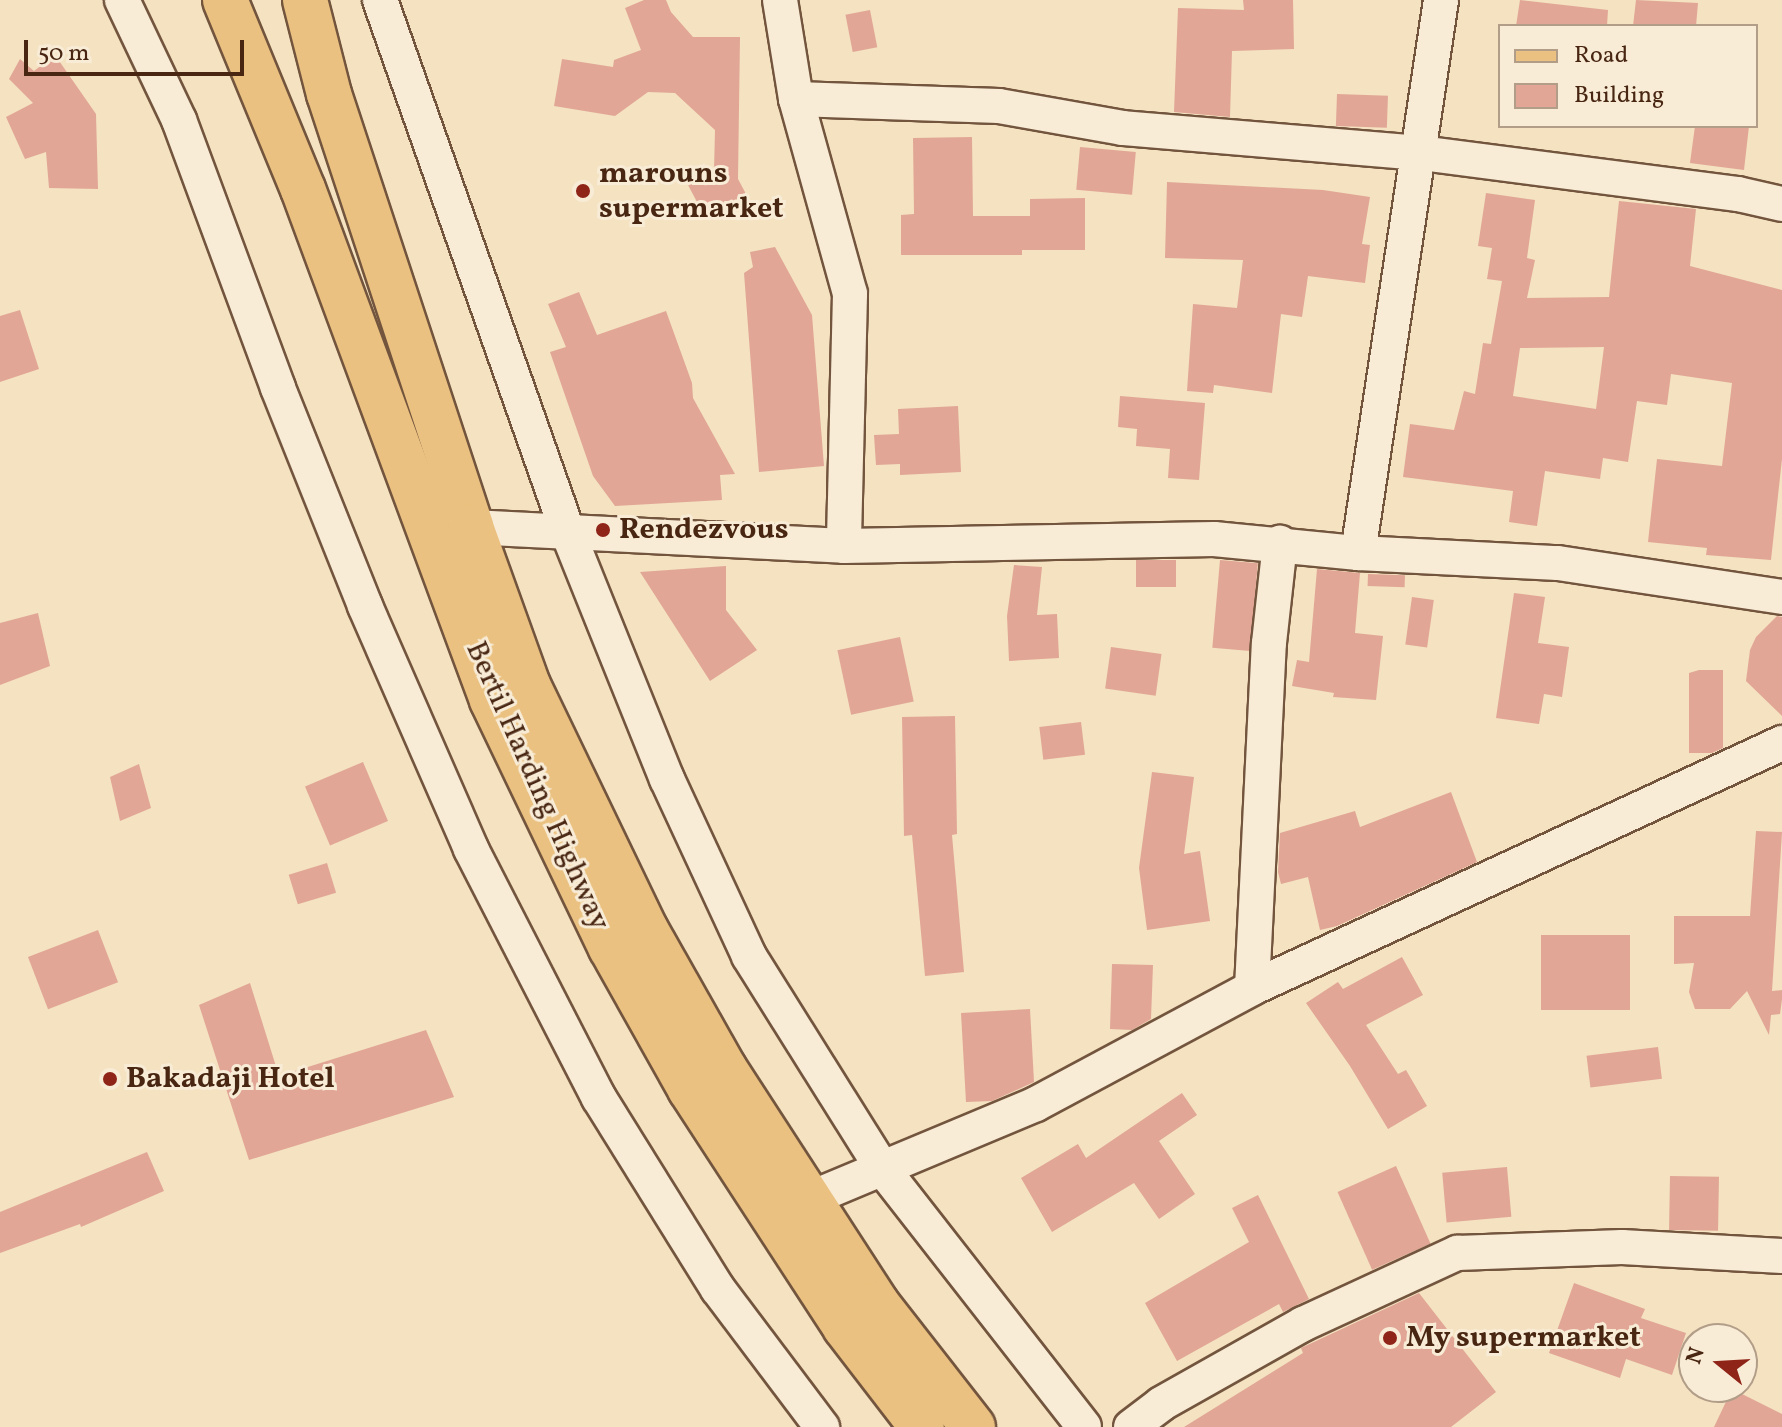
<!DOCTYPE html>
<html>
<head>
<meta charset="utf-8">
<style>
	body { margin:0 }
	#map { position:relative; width:1782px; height:1427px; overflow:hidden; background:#f4e2c1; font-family:Vollkorn,serif }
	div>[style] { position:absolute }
	.building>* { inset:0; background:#e1a696; transform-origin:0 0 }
	.roads { filter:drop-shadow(2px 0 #73553e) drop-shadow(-2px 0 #73553e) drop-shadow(0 2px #73553e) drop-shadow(0 -2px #73553e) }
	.street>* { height:34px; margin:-17px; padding:0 17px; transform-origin:17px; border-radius:17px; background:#f8ecd7 }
	.primary>* { height:44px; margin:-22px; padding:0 22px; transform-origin:22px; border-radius:22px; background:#eac180 }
	.dots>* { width:22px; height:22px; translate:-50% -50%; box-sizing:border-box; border:4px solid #f8ecd7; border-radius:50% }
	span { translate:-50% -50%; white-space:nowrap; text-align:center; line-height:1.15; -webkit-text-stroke:6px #f8ecd7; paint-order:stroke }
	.poi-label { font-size:30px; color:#482612; font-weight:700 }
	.left { translate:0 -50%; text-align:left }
	.street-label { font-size:30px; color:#482612 }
	.legend { position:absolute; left:1498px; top:24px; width:260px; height:104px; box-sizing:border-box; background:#f8ecd7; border:2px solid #b29d88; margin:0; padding:10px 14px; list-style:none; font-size:24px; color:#482612 }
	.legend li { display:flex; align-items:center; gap:16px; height:40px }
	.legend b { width:40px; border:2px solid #b29d88 }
	.north { position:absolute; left:1678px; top:1323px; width:80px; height:80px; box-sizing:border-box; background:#f8ecd7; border:2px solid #b29d88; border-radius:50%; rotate:288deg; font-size:22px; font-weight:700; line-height:32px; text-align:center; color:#482612 }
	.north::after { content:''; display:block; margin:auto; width:28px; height:36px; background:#8f2418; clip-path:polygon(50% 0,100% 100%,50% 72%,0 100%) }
	.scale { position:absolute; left:24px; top:40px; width:220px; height:36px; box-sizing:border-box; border:4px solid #482612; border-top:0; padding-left:10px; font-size:24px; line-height:28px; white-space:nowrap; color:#482612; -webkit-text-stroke:6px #f8ecd7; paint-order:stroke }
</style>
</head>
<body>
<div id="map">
	<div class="building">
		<div style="clip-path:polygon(644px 0,666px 0,671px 12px,693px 37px,740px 37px,738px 179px,746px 194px,705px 217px,688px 185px,714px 171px,715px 130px,675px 93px,648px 92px,615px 116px,554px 106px,562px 59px,613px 67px,614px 60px,641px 50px,625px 8px)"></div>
		<div style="clip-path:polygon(1243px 0,1293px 0,1294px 49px,1232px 51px,1230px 117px,1174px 112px,1178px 8px,1244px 10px)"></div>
		<div style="clip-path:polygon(1520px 0,1608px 10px,1607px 26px,1516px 26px)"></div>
		<div style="clip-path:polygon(1636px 0,1698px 3px,1696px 26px,1633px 26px)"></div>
		<div style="left:870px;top:10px;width:38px;height:25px;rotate:79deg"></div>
		<div style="clip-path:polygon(55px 55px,96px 114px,98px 189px,49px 188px,46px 152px,25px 159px,6px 117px,33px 103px,9px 79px,20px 59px,34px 71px)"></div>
		<div style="left:1337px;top:94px;width:51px;height:32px;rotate:2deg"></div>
		<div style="clip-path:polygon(1695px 126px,1749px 126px,1744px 170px,1690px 163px)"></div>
		<div style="clip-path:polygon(972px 137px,973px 216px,1030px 216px,1030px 199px,1085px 198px,1085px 250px,1022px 250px,1022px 255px,901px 255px,901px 215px,914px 214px,913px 138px)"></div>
		<div style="left:1080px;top:147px;width:56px;height:43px;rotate:5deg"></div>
		<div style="clip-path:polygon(1167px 182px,1323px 190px,1370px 197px,1362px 244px,1370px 245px,1365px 283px,1308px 276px,1302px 317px,1281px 314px,1272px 393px,1214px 385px,1213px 393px,1187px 391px,1193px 304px,1237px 308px,1243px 260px,1165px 258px)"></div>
		<div style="clip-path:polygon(evenodd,1486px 193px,1535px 200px,1527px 258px,1535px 260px,1527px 298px,1609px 297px,1619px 201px,1696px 209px,1690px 266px,1782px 290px,1782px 459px,1771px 560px,1706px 555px,1707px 548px,1648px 542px,1657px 459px,1722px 466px,1732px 383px,1671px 374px,1667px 405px,1637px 401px,1628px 462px,1603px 458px,1600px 479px,1545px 471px,1537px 526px,1509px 522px,1513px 491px,1403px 477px,1410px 424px,1454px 430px,1464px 391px,1475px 394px,1483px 343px,1491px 344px,1502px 281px,1487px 279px,1492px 248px,1478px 246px,1486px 193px,1604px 347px,1596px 409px,1513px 396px,1520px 348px,1604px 347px)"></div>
		<div style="clip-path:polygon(775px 247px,812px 315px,824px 466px,759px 472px,744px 273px,753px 267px,750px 252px)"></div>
		<div style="clip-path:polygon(579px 292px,597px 335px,666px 311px,692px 383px,693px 398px,735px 474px,720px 475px,722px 500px,615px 506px,593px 476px,550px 352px,566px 347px,548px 304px)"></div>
		<div style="clip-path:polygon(20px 310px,39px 369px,0 382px,0 316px)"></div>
		<div style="clip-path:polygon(1120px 396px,1205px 403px,1199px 480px,1168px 478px,1170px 449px,1136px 446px,1137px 429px,1118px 427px)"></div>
		<div style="clip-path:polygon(958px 406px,961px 472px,900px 475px,900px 464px,876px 465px,874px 435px,899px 434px,898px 409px)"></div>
		<div style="left:1136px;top:560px;width:40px;height:27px"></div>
		<div style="left:1220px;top:560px;width:38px;height:88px;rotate:5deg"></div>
		<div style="clip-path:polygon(1014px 565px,1042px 567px,1037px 615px,1057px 614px,1059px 658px,1009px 661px,1007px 616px)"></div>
		<div style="clip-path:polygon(726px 566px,726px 610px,757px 650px,710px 681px,640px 572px)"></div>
		<div style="clip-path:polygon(1317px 569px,1360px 573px,1355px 633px,1383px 636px,1376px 700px,1333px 697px,1334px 693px,1292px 686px,1297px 660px,1309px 662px)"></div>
		<div style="left:1368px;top:574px;width:37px;height:12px;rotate:2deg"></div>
		<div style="clip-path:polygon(1514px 593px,1545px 597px,1538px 643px,1569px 647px,1562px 697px,1544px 694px,1539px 724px,1496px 718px)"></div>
		<div style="left:1412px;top:597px;width:22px;height:48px;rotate:8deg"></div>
		<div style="clip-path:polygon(38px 613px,50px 666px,0 685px,0 623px)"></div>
		<div style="clip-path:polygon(1777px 616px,1782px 617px,1782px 716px,1746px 681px,1750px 650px,1756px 637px)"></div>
		<div style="left:900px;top:637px;width:66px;height:64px;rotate:78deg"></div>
		<div style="left:1111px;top:647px;width:51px;height:42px;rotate:8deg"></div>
		<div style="clip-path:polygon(1699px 670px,1723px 670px,1723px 748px,1712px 753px,1689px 753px,1689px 673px)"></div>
		<div style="clip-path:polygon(955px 716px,957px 834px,952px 835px,964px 972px,925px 976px,912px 835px,904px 836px,902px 717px)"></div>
		<div style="left:1081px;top:722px;width:33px;height:42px;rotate:83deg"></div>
		<div style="left:363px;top:762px;width:64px;height:63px;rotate:67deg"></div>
		<div style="clip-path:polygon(139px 764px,151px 808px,120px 821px,110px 777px)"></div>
		<div style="clip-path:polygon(1152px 772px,1194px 777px,1184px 854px,1200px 851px,1210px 921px,1147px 930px,1139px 868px)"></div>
		<div style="clip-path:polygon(1451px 792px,1477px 862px,1337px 926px,1320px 930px,1308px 877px,1281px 884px,1278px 872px,1280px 833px,1355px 811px,1360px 827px)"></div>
		<div style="clip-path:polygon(1756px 831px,1782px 832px,1772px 991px,1782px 990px,1782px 999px,1780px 1014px,1771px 1015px,1769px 1035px,1747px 991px,1730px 1009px,1695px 1009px,1689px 992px,1694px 963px,1674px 964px,1674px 916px,1750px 916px)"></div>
		<div style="left:327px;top:863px;width:31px;height:40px;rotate:73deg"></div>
		<div style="left:98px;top:930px;width:56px;height:75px;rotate:69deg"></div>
		<div style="left:1630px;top:935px;width:75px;height:89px;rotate:90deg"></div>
		<div style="clip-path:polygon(1402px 957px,1423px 995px,1366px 1025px,1398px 1074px,1406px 1070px,1427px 1106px,1388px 1129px,1350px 1066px,1306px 1003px,1338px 982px,1343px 989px)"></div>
		<div style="clip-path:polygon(1112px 964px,1153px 965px,1151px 1019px,1132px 1030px,1110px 1029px)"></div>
		<div style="clip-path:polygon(250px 983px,279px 1076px,426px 1030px,454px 1097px,249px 1160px,199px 1005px)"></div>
		<div style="clip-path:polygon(1030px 1009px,1034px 1082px,992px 1101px,966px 1102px,961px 1013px)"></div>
		<div style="left:1658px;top:1047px;width:32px;height:72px;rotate:83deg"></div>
		<div style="clip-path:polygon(1182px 1093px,1197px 1115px,1159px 1141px,1195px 1194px,1159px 1219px,1134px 1183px,1052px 1232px,1021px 1178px,1078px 1144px,1086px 1158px)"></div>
		<div style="clip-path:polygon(147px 1152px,164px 1191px,81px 1227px,80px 1224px,0 1253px,0 1212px)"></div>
		<div style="left:1396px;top:1166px;width:85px;height:64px;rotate:66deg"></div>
		<div style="left:1507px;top:1167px;width:50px;height:65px;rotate:85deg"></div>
		<div style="left:1670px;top:1176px;width:49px;height:54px;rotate:1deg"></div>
		<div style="clip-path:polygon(1258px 1195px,1309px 1299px,1283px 1312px,1279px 1304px,1177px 1361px,1145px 1303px,1249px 1242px,1232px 1208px)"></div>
		<div style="clip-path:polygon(1574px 1283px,1645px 1309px,1641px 1318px,1686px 1333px,1672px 1375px,1626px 1359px,1620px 1378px,1549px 1353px)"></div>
		<div style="clip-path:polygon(1419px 1293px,1496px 1392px,1451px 1427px,1184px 1427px,1303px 1353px,1301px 1348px)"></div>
		<div style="clip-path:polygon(1732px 1389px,1782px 1414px,1782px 1427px,1714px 1427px)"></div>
	</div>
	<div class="roads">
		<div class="street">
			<div style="left:122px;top:0;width:133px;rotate:64.6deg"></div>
			<div style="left:179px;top:120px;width:286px;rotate:69.7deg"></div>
			<div style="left:278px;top:388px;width:235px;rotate:68.2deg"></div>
			<div style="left:365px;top:606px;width:265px;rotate:66.4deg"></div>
			<div style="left:471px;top:849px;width:280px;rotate:62.8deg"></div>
			<div style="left:599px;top:1098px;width:225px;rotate:58.1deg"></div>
			<div style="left:718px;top:1289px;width:173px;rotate:53deg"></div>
			<div style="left:380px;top:0;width:565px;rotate:70.57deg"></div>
			<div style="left:568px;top:533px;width:265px;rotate:68.1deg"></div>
			<div style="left:667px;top:779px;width:195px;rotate:65.1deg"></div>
			<div style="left:749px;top:956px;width:250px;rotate:57.9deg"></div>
			<div style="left:882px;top:1168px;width:328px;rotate:52deg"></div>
			<div style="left:780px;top:0;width:100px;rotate:80.8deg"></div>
			<div style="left:796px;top:99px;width:202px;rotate:74.5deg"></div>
			<div style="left:850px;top:294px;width:252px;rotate:91.4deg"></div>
			<div style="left:796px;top:99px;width:203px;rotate:2deg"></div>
			<div style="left:999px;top:106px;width:126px;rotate:10.1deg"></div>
			<div style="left:1123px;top:128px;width:299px;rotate:4.8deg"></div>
			<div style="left:1421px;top:153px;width:320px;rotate:7.4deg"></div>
			<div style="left:1738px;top:194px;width:45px;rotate:12.8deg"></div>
			<div style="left:471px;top:527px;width:373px;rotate:2.9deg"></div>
			<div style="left:844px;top:546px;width:370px;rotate:-1.1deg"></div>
			<div style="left:1214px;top:539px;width:145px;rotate:5.6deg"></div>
			<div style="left:1358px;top:553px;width:200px;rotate:2.9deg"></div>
			<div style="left:1558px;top:563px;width:227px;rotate:8.6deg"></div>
			<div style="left:1358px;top:553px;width:559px;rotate:-81.46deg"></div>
			<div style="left:1252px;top:988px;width:345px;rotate:-87.2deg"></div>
			<div style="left:1269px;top:643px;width:101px;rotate:-83.7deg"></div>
			<div style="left:809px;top:1199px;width:246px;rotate:-22.7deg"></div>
			<div style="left:1036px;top:1104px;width:245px;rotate:-28.2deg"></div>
			<div style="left:1252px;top:988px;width:584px;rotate:-24.81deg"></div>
			<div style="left:1131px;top:1427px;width:38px;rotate:-37deg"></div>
			<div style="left:1161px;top:1404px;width:163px;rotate:-29.4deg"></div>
			<div style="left:1303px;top:1324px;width:170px;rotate:-24.8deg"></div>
			<div style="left:1457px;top:1253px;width:165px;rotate:-2.1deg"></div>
			<div style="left:1622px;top:1247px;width:160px;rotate:3.2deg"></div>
		</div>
		<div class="primary">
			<div style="left:225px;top:0;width:204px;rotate:67.6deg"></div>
			<div style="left:303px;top:189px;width:545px;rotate:69.7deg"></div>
			<div style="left:492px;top:700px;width:275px;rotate:64.4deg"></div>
			<div style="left:611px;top:948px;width:162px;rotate:60.7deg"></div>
			<div style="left:690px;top:1089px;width:284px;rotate:56.9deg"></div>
			<div style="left:845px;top:1327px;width:126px;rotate:52.4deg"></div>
			<div style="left:305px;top:0;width:97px;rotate:75.7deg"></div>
			<div style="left:329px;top:94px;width:456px;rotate:71.8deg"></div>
			<div style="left:471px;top:527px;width:168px;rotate:70.2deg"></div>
			<div style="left:528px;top:685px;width:272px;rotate:64.3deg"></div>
			<div style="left:646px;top:930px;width:159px;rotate:60.5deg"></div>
			<div style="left:724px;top:1068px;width:281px;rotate:57deg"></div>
			<div style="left:877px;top:1304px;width:156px;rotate:52deg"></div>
		</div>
	</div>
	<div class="dots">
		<div style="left:583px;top:191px;background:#8f2418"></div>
		<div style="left:603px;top:530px;background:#8f2418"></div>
		<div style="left:110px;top:1079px;background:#8f2418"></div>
		<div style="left:1390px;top:1338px;background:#8f2418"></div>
	</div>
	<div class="poi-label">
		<span class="left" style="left:599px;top:191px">marouns<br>supermarket</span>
		<span class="left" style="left:619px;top:530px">Rendezvous</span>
		<span class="left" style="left:126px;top:1079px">Bakadaji Hotel</span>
		<span class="left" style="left:1406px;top:1338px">My supermarket</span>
	</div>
	<div class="street-label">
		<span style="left:537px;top:786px;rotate:66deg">Bertil Harding Highway</span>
	</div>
	<ul class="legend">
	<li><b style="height:10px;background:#eac180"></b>Road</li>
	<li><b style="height:22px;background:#e1a696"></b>Building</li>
	</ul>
	<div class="north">N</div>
	<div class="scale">50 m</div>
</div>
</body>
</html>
